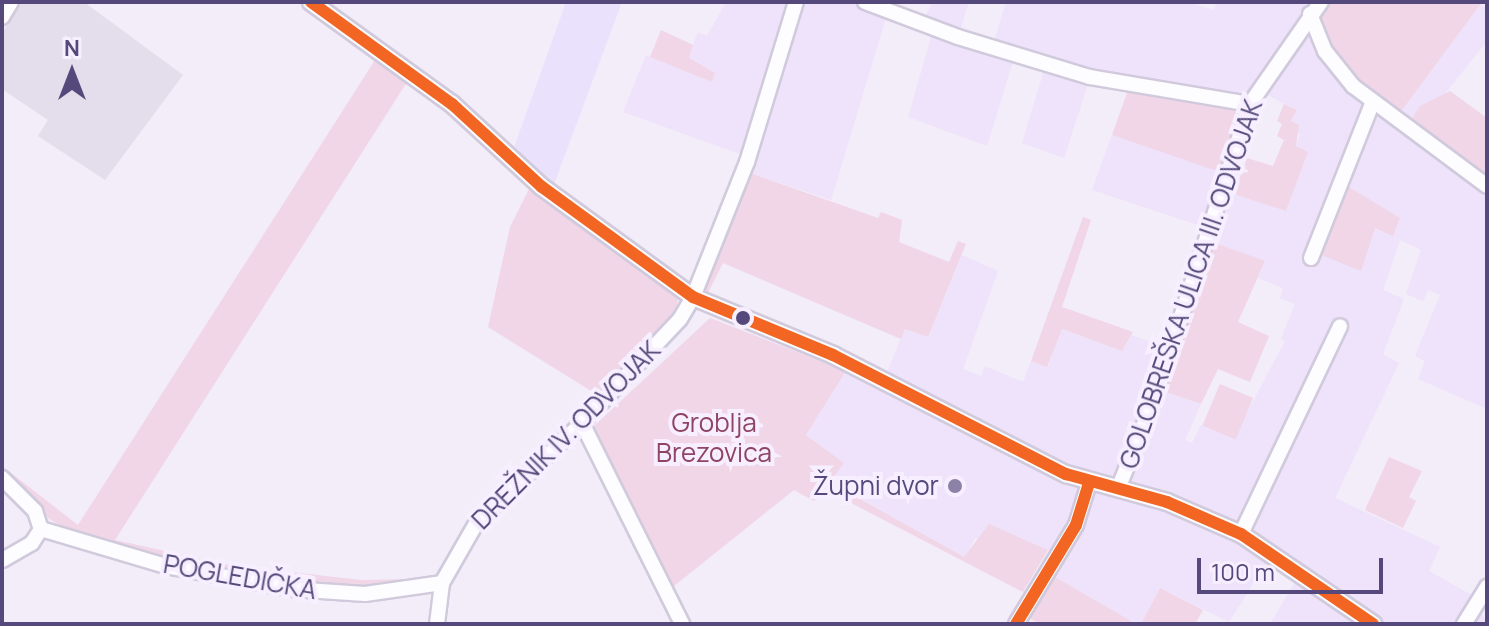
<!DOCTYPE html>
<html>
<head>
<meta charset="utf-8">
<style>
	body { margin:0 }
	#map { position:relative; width:1489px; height:626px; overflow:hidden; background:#f3ecf9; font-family:Manrope,sans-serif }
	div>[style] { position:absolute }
	.residential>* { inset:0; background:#eee3fa }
	.commercial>* { inset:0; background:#eae2fc }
	.industrial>* { inset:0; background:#e3ddec }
	.green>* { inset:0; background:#f0d6e7; transform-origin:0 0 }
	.roads { filter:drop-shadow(2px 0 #d0cadc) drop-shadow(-2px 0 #d0cadc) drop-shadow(0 2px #d0cadc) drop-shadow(0 -2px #d0cadc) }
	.minor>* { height:14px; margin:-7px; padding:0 7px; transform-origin:7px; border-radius:7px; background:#fdfcfe }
	.tertiary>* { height:16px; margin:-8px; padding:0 8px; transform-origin:8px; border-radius:8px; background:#fdfcfe }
	.bus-1>* { height:12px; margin:-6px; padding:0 6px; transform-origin:6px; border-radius:6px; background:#f26522 }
	.dots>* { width:22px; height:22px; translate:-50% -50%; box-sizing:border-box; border:4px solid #f7efff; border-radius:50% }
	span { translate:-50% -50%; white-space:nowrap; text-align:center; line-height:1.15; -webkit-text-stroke:8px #f7efff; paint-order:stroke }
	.street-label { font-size:26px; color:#55497b }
	.park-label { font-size:26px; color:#8e4462 }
	.poi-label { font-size:26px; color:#55497b }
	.right { translate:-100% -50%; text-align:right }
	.frame { position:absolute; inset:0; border:4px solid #55497b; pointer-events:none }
	.north { position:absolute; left:32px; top:32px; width:80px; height:80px; -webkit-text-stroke:6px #f7efff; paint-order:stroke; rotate:0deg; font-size:22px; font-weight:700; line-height:32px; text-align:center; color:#55497b }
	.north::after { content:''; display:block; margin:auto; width:28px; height:36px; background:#55497b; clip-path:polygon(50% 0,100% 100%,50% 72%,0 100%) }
	.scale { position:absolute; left:1197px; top:558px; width:186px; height:36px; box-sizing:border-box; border:4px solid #55497b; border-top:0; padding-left:10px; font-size:24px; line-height:28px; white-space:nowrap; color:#55497b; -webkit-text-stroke:6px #f7efff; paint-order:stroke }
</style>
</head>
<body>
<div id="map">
	<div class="residential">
		<div style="clip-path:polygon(evenodd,726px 2px,890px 2px,924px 20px,932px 2px,969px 2px,959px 33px,994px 42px,1006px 2px,1187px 2px,1214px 10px,1217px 2px,1311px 2px,1315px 17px,1397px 117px,1480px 4px,1487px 9px,1487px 41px,1440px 100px,1420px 107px,1487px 181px,1487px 409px,1418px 379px,1425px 361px,1415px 356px,1440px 295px,1428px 290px,1423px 301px,1406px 294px,1421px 250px,1400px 240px,1383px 290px,1404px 299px,1383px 354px,1399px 363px,1335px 498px,1440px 547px,1429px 571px,1475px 597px,1487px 624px,1270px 624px,1296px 580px,1268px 560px,1229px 622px,1160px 588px,1141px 624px,1136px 624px,1055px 577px,1066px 559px,1048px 550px,975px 538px,965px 558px,830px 481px,844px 463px,806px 435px,846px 371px,880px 389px,905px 329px,928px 337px,962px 255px,998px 271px,963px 369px,981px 376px,985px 366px,1023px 382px,1031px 361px,1048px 366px,1061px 329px,1122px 351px,1132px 335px,1165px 348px,1204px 227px,1092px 190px,1112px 135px,1220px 171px,1239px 113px,1089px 81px,1064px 158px,1022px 143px,1045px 67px,1014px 58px,987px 146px,908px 117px,932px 34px,886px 18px,831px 200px,747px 172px,751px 158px,623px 112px,646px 55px,712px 82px,715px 73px,688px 58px,698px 32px,707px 36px,726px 2px,1263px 93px,1297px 110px,1291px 122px,1300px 135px,1296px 147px,1308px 152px,1286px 211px,1224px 190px,1263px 93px,726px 2px,1265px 261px,1258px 278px,1283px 288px,1280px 298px,1295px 304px,1281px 339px,1285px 341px,1234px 437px,1201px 425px,1192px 443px,1185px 440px,1201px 404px,1160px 390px,1265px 261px)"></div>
	</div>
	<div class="commercial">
		<div style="clip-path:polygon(566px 2px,622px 2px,553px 187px,512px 153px)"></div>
	</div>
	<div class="industrial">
		<div style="clip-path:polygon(22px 2px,84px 2px,183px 75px,105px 180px,38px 136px,48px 120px,2px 89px,2px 33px)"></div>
	</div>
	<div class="green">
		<div style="clip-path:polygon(1325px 2px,1482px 2px,1397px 117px,1334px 57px,1315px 17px)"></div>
		<div style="clip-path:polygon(661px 30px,693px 45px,689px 58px,715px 73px,712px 82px,650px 57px)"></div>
		<div style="clip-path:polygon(375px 60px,407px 82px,115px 540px,229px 565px,361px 580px,419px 579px,402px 588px,327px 588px,167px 560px,72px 533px,48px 518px,2px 473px,2px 466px,78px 525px)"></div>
		<div style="clip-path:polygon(1128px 90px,1237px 107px,1239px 120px,1220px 172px,1112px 135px)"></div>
		<div style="clip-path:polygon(1450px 91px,1487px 118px,1487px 181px,1408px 125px,1420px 106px)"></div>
		<div style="clip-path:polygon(1284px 104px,1297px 110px,1291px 121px,1299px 125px,1296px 146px,1308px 152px,1286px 211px,1234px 194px,1247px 158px,1273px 166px,1284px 140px,1277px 136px,1282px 124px,1277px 121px)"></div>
		<div style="clip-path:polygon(747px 172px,878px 218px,881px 212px,902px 220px,899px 242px,949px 262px,958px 241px,966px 244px,928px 337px,905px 329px,901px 339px,723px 263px,708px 293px,701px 289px)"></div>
		<div style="clip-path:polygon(1344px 184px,1400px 218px,1393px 236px,1375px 228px,1361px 271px,1317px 253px)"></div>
		<div style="clip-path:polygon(530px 187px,678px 299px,676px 310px,596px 394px,488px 327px,510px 227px)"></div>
		<div style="clip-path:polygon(1083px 217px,1091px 220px,1062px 307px,1133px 332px,1122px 351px,1062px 329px,1047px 367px,1031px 361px)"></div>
		<div style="clip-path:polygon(1209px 241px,1265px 261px,1238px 322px,1269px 336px,1250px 382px,1218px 369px,1201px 404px,1160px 390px)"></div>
		<div style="clip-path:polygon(710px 318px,846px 371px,806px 435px,844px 463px,830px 482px,964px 557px,989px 524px,1048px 550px,1023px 592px,824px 489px,814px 501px,794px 490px,669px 590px,593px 427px)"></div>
		<div style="left:1220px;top:384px;width:36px;height:45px;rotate:23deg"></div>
		<div style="clip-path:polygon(1389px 457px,1422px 471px,1409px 497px,1416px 501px,1403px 528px,1365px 510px)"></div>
		<div style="clip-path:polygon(1055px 577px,1107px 607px,1136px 624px,1040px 624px,1029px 618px)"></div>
		<div style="clip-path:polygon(1160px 588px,1203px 610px,1195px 624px,1141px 624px)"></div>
	</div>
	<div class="roads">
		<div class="minor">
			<div style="left:865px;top:2px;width:99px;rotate:20.6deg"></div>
			<div style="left:958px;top:37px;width:138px;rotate:16.9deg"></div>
			<div style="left:1090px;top:77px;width:162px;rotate:9.6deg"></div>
			<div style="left:1310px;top:14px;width:40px;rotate:68deg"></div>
			<div style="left:1325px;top:51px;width:45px;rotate:51.3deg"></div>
			<div style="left:1353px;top:86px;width:167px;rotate:36.7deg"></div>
			<div style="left:2px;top:17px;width:17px;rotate:-59deg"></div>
			<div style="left:1311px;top:258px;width:166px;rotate:-68.4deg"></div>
			<div style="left:582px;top:423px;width:225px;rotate:63.5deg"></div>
			<div style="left:2px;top:478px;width:47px;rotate:45deg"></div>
			<div style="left:35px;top:511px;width:19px;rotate:72deg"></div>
			<div style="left:41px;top:529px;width:17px;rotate:123deg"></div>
			<div style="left:32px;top:543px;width:34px;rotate:150deg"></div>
			<div style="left:1118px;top:489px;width:99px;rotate:-68.1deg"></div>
			<div style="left:1155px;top:397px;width:308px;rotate:-72deg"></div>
			<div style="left:1250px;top:104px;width:124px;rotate:-55.2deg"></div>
			<div style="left:41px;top:529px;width:130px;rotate:16.5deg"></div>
			<div style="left:166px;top:566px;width:127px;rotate:10.4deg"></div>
			<div style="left:291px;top:589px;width:74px;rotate:3.9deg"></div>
			<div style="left:365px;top:594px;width:78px;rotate:-8.1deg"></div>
			<div style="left:1241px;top:534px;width:230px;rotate:-64.5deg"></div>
			<div style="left:437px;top:624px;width:41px;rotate:-83deg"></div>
			<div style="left:442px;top:583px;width:70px;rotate:-60.2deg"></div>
			<div style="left:477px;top:522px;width:144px;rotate:-43.3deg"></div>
			<div style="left:582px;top:423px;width:143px;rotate:-46.7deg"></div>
			<div style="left:680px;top:319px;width:26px;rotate:-59deg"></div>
			<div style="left:693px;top:297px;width:145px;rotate:-68.2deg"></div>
			<div style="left:747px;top:162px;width:167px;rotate:-73deg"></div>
			<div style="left:1016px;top:624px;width:116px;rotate:-58.8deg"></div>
			<div style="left:1076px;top:525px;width:44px;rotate:-72.8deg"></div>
			<div style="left:1464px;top:624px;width:44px;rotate:-58.1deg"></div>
		</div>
		<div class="tertiary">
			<div style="left:311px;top:2px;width:174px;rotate:35.9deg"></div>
			<div style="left:452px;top:104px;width:122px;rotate:42.7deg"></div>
			<div style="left:542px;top:187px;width:187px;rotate:36.1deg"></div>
			<div style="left:693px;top:297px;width:152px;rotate:22.5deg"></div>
			<div style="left:833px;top:355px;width:262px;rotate:27.1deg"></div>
			<div style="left:1066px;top:474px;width:105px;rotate:15.5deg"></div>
			<div style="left:1167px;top:502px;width:81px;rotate:23.4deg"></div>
			<div style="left:1241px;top:534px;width:160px;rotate:34.3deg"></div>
		</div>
	</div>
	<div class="bus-1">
		<div style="left:311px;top:2px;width:174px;rotate:35.9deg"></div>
		<div style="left:452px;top:104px;width:122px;rotate:42.7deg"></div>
		<div style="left:542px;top:187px;width:187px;rotate:36.1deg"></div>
		<div style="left:693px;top:297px;width:152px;rotate:22.5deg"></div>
		<div style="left:833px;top:355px;width:262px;rotate:27.1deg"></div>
		<div style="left:1066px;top:474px;width:105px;rotate:15.5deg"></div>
		<div style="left:1167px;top:502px;width:81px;rotate:23.4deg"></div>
		<div style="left:1241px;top:534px;width:160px;rotate:34.3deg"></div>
		<div style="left:1016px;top:624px;width:116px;rotate:-58.8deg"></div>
		<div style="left:1076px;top:525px;width:44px;rotate:-72.8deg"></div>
	</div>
	<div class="dots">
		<div style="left:743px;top:318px;background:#55497b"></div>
		<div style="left:955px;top:486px;background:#8c82a7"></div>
	</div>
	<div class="street-label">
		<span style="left:1191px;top:284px;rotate:-71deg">GOLOBREŠKA ULICA III. ODVOJAK</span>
		<span style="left:566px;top:435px;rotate:-45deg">DREŽNIK IV. ODVOJAK</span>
		<span style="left:240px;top:577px;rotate:10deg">POGLEDIČKA</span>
	</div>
	<div class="park-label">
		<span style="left:714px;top:438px">Groblja<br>Brezovica</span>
	</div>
	<div class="poi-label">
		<span class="right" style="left:939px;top:486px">Župni dvor</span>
	</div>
	<div class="frame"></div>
	<div class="north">N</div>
	<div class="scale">100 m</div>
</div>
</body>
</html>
